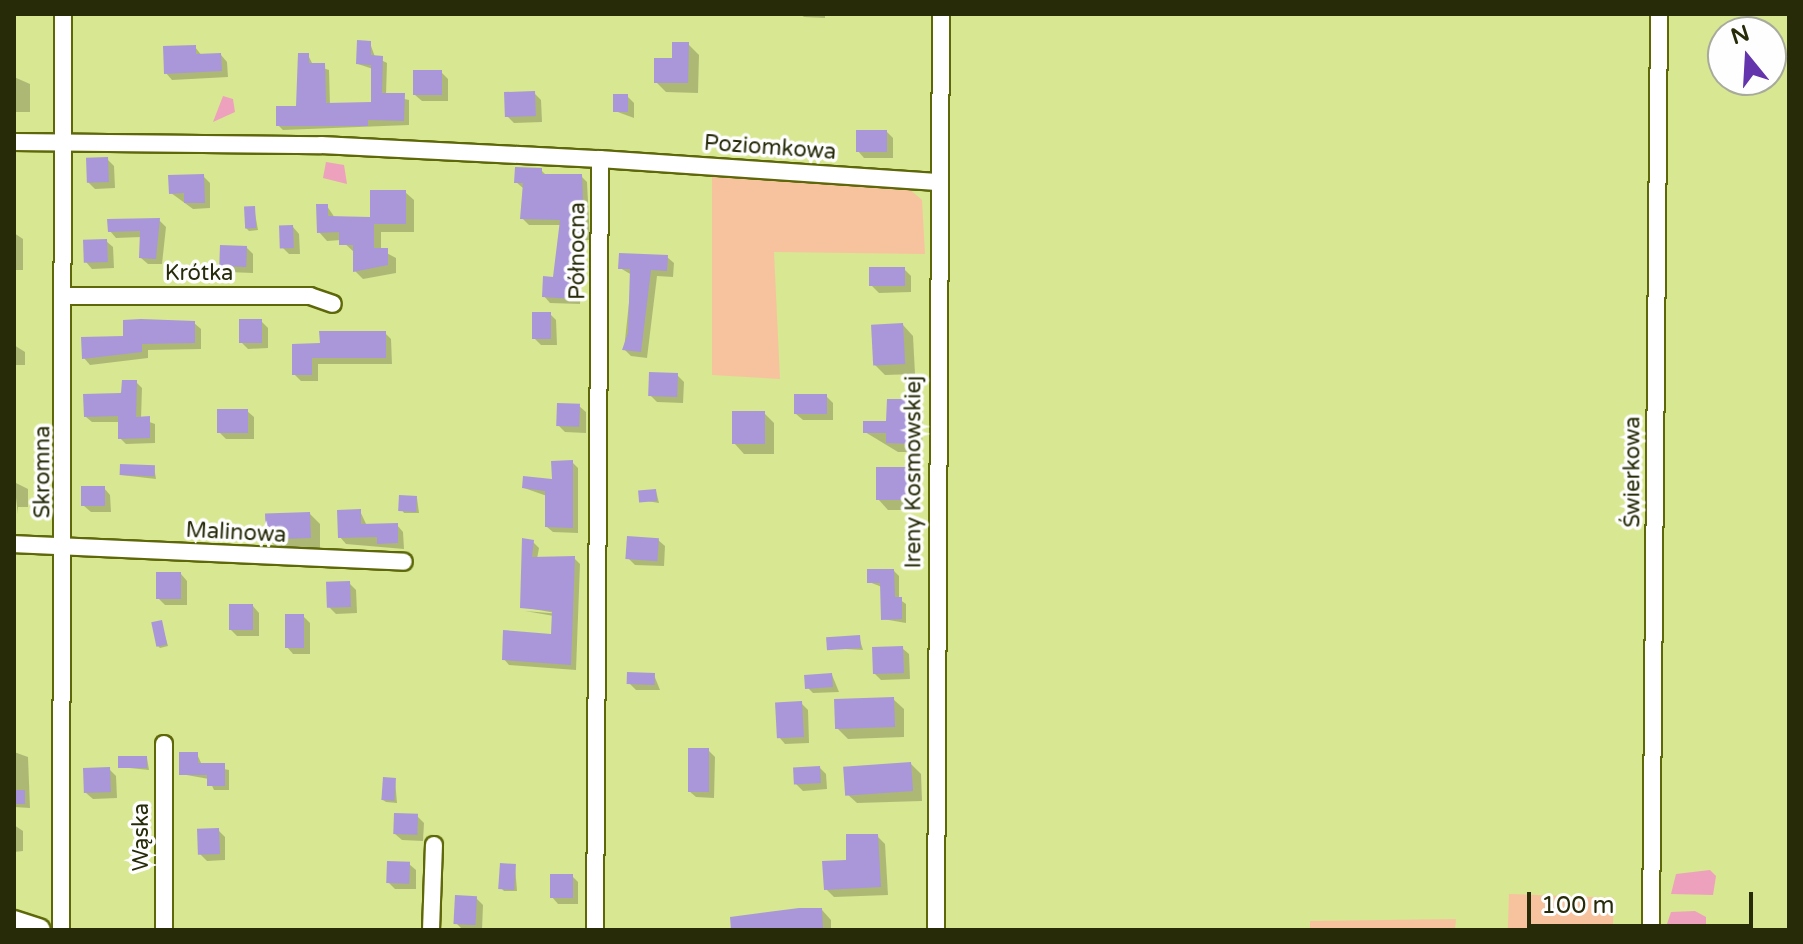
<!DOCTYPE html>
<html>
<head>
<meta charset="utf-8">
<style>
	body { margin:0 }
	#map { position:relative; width:1803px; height:944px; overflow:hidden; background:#d8e792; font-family:"Varela Round",sans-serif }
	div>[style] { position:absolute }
	.green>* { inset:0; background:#f7c39e; transform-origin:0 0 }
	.water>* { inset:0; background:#eda1bc }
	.shadow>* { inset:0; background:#0003 }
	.building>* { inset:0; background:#a997d9; transform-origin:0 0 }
	.roads { filter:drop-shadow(2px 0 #5e6809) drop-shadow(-2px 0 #5e6809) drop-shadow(0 2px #5e6809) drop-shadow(0 -2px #5e6809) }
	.street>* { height:16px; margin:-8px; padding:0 8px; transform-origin:8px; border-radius:8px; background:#fff }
	.secondary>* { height:22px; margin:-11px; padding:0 11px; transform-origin:11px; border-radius:11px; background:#fff }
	span { translate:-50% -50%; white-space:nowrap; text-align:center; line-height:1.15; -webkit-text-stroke:7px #fefefe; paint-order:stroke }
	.street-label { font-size:22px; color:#272b08 }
	.frame { position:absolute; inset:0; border:16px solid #272b08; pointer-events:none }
	.north { position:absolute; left:1707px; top:16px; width:80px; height:80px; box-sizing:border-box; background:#fefefe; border:2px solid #a8aa9c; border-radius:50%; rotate:342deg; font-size:22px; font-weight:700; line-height:32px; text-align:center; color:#272b08 }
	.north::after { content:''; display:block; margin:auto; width:28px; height:36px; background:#6334ab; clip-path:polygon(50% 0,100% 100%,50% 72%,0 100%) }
	.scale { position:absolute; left:1527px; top:892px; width:226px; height:36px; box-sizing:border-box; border:4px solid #272b08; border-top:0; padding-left:10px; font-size:24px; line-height:28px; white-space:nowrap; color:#272b08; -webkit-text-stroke:6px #fefefe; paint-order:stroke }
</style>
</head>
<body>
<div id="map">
	<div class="green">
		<div style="clip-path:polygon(712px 174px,908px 188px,922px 200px,925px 254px,774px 252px,780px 379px,712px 375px)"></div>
		<div style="left:1509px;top:894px;width:105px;height:36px;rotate:2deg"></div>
		<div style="clip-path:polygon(1456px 919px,1455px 930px,1310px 930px,1310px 921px)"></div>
	</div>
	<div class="water">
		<div style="clip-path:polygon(223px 96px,233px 99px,235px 112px,213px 122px)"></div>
		<div style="clip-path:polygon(326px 162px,344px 165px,347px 184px,323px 178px)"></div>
		<div style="clip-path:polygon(1710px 870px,1716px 876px,1713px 895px,1671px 894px,1676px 874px)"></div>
		<div style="clip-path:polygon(1695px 911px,1706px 917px,1706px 930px,1665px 930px,1671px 912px)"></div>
	</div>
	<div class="shadow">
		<div style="clip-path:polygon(800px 14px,825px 14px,825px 18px,804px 17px)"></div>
		<div style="clip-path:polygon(370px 43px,375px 57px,387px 63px,386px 95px,409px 100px,409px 125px,283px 130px,278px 125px,298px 108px,308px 55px,313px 65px,329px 70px,330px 105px,373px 104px,373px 69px,358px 64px)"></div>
		<div style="clip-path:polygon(688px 44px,699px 55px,698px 93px,666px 92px,656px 82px)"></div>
		<div style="clip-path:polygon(195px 47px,202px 56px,221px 55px,227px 62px,228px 77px,172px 80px,166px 73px)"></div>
		<div style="clip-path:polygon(441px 72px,448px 79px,448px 101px,422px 101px,415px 95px)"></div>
		<div style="clip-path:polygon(14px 77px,30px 84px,30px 112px,14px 112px)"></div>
		<div style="clip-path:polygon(534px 93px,541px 100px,542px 122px,514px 123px,507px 116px)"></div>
		<div style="clip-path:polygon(627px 96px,634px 103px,634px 118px,615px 111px)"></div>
		<div style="clip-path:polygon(887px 132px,893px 138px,893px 158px,864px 158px,858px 151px)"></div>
		<div style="clip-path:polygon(107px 159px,114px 166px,115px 188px,95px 189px,88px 182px)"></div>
		<div style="clip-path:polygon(541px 170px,547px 176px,581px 176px,587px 182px,590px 240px,584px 240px,580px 304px,550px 303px,544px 296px,555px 279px,561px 225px,529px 225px,522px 218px,523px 188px,516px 182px)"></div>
		<div style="clip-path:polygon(203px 176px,210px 183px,210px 208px,193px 209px,171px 193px)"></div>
		<div style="clip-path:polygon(405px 192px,414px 200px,414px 232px,381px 232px,381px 250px,396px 258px,396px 273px,363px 279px,355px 271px,355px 253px,341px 240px,327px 241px,319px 232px,327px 206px,335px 218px,372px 219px)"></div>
		<div style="clip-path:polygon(254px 208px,258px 230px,249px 231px,246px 228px)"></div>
		<div style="clip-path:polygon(159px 220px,166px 227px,162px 264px,148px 264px,141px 258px,141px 237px,116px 238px,110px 231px)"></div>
		<div style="clip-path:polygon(293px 227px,299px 234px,300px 254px,289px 254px,282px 247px)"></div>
		<div style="clip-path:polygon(14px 233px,23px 239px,23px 270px,14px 270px)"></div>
		<div style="clip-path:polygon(106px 241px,113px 247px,114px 268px,92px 269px,86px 262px)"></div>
		<div style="clip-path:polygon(247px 248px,253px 254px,253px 273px,228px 272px,221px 265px)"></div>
		<div style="clip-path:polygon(667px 257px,674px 263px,673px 277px,657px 276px,647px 358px,631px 356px,624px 349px,632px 275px,620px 268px)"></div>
		<div style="clip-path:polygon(904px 269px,911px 276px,911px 292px,879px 293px,872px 286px)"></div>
		<div style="clip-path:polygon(550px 314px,556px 320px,557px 345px,541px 345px,534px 338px)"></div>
		<div style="clip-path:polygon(261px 321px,268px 328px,268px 348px,248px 349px,241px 342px)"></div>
		<div style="clip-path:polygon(194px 323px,201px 329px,201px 349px,148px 350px,148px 358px,90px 365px,84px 358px,125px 338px)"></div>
		<div style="clip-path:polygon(903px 325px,913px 336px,915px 374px,885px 375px,874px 364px)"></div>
		<div style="clip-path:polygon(385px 333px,391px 339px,392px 364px,318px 364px,318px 381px,301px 381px,294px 374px,322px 345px)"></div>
		<div style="clip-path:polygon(14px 345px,25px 352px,25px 365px,14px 365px)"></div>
		<div style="clip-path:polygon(677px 375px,684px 382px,683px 403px,657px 402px,650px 395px)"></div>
		<div style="clip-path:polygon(136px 382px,142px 388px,141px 419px,155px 424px,155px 443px,126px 444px,120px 438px,120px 422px,92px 422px,86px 417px)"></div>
		<div style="clip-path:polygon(826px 396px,833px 403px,833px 420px,803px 420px,796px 414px)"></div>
		<div style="clip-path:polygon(913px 401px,923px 411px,922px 452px,898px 452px,865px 432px,888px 423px)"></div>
		<div style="clip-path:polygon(579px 406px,586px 412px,586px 433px,565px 432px,558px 425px)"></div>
		<div style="clip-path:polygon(247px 411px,254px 417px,254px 439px,226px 439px,219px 432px)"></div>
		<div style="clip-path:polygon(764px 413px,774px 423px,774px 454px,744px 454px,734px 443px)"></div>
		<div style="clip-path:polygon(572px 462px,578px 468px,578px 533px,553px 532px,547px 527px,547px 496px,524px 488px,554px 481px)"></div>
		<div style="clip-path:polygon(154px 467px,156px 479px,121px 475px)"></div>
		<div style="clip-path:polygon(906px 469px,917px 480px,916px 510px,888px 510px,878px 499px)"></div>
		<div style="clip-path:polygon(14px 482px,28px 489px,28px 507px,18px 507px,18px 514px)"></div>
		<div style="clip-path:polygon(104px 488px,110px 495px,111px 512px,91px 512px,84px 506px)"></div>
		<div style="clip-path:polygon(656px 491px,659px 503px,641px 500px)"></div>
		<div style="clip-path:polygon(417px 498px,419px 513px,404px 513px,402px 510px)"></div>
		<div style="clip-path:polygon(360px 511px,367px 526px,397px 525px,403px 532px,404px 549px,346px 544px,340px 537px)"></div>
		<div style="clip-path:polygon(310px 514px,320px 524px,320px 548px,278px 549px,267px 538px)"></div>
		<div style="clip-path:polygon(658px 540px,665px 546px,664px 566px,635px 565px,628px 558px)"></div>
		<div style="clip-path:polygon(533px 542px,539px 548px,537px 559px,574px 558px,580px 564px,576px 670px,509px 665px,504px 659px,553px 636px,554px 616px,525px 611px,561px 614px,522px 607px)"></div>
		<div style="clip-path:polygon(894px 571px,899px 576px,899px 599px,906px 604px,906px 623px,883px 619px,882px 587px,869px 582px)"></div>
		<div style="clip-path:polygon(181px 574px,187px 581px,187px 605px,165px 605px,158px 598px)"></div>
		<div style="clip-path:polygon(349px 583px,356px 590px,357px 613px,336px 614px,329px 607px)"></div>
		<div style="clip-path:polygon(253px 606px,259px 613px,259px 636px,237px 636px,230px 629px)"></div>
		<div style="clip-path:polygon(303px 616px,310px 623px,310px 654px,293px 654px,287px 647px)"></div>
		<div style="clip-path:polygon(161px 622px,168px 646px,160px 648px,157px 645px)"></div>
		<div style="clip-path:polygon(859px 637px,863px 650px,828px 648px)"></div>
		<div style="clip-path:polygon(902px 648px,909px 654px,910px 679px,881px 680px,874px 673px)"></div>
		<div style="clip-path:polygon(654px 675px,660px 690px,636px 690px,629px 683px)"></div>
		<div style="clip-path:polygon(832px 675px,839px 692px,813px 693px,807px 687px)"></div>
		<div style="clip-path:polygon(893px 699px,904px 709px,904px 737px,848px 739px,837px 728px)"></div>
		<div style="clip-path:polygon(801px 703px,808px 710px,809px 743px,785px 744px,779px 737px)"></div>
		<div style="clip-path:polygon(708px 750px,715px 757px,714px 798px,696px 797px,689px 791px)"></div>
		<div style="clip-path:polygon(14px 752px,28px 757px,30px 808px,14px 807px)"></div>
		<div style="clip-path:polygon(197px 754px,202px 765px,229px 770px,229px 790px,214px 790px,209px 779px,181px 774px)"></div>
		<div style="clip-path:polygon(147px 758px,149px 770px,120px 767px)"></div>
		<div style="clip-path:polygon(911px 764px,921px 774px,922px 801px,857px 803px,846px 793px)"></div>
		<div style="clip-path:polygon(820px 768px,826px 774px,827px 789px,803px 791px,796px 784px)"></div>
		<div style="clip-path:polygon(109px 769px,116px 776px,117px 798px,93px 799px,86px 793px)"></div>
		<div style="clip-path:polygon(395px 780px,397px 803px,386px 802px,383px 800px)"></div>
		<div style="clip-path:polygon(417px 816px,424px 823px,423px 841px,402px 840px,395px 834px)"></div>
		<div style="clip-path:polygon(14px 825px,23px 831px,23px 851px,14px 852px)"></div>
		<div style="clip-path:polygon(218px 830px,225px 837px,225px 860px,207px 861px,200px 854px)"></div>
		<div style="clip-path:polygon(877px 836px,885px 844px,888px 895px,834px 897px,826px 889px)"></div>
		<div style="clip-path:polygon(409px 864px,416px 870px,416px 889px,395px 889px,388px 882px)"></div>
		<div style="clip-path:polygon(515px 866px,517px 891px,504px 891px,501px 888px)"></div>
		<div style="clip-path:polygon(572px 876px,578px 882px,578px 904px,558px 904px,552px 897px)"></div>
		<div style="clip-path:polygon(476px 898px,483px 905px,482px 930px,463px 930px,456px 923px)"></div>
		<div style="clip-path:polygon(822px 910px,831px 920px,831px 930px,733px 930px)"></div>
		<div style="clip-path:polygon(340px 928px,359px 929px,360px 930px,340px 930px)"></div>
	</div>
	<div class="building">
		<div style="clip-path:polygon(357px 40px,371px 41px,371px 55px,383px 56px,382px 93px,405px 93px,404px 121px,368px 120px,368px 126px,276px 126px,276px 106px,296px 106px,298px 53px,309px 53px,309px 63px,325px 63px,326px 103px,371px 102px,371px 65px,356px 64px)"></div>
		<div style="clip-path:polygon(672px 42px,689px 42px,688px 83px,654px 83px,654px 58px,672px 58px)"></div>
		<div style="clip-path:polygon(196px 45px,196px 54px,221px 53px,222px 71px,164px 74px,163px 46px)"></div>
		<div style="left:442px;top:70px;width:25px;height:29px;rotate:90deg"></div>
		<div style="left:535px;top:91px;width:25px;height:31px;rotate:88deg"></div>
		<div style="left:613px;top:94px;width:15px;height:18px"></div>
		<div style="left:856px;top:130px;width:31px;height:22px"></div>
		<div style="left:108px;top:157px;width:25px;height:22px;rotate:88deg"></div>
		<div style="clip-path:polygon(515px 167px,542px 168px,542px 174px,582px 174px,584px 234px,578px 234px,575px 299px,542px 297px,543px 276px,553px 277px,560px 220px,520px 219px,523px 183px,514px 183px)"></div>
		<div style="clip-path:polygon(204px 174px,205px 203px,184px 203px,184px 193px,169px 194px,168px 175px)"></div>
		<div style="clip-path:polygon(370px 190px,406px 190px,406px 224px,374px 224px,374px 248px,388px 248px,388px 265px,353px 272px,353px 245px,339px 245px,339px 232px,317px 233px,316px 204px,328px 204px,328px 216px,370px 217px)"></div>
		<div style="left:255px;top:206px;width:22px;height:11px;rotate:87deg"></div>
		<div style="clip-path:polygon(160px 218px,156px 259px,139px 258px,140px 231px,108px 232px,107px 219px)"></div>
		<div style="left:293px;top:225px;width:23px;height:14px;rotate:88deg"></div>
		<div style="left:107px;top:239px;width:23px;height:24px;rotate:88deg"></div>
		<div style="left:220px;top:245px;width:27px;height:21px;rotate:2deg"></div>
		<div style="clip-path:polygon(619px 253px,668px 255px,667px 271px,651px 270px,641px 352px,622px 350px,628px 333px,630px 269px,618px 269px)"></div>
		<div style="left:905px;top:267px;width:19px;height:36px;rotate:90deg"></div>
		<div style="left:532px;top:312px;width:19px;height:27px"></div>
		<div style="clip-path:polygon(141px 319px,195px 321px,195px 343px,142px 344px,142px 352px,82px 359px,81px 337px,123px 336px,123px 320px)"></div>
		<div style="left:239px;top:319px;width:23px;height:24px"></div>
		<div style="left:903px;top:323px;width:41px;height:32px;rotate:87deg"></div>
		<div style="clip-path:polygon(319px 331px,386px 331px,386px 358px,312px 358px,312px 375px,292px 375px,292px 344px,320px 343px)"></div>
		<div style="left:649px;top:372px;width:29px;height:24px;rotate:2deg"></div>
		<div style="clip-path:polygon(122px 380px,137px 380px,136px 417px,150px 416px,150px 438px,118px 439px,118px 416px,84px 417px,83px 394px,121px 393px)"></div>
		<div style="left:794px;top:394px;width:33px;height:20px"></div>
		<div style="clip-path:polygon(887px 399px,914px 399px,913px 444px,886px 443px,886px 433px,863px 433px,863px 421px,886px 421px)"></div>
		<div style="left:557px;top:403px;width:23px;height:23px;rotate:2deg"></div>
		<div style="left:217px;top:409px;width:31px;height:24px"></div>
		<div style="left:732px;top:411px;width:33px;height:33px"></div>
		<div style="clip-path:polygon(573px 460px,573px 528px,545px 527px,545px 491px,522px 488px,523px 476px,552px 479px,551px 461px)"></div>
		<div style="left:120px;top:464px;width:35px;height:11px;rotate:2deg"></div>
		<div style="left:876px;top:467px;width:31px;height:33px"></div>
		<div style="left:105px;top:486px;width:20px;height:24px;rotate:90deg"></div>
		<div style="left:656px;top:489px;width:12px;height:18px;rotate:85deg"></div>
		<div style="left:399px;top:495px;width:18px;height:16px;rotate:3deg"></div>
		<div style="clip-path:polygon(361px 509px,361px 524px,398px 523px,398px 543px,377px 544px,377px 537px,338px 538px,337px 510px)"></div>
		<div style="left:310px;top:512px;width:26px;height:45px;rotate:88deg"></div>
		<div style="left:627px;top:536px;width:32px;height:23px;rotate:4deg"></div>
		<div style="clip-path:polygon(522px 538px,534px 540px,532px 557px,575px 556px,571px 665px,502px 660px,503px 630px,551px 634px,552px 611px,520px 608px)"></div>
		<div style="clip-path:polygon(867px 569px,894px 569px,895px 597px,902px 597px,902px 619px,881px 620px,880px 583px,867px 583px)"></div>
		<div style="left:156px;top:572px;width:25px;height:27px"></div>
		<div style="left:350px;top:581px;width:26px;height:24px;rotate:88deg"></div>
		<div style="left:229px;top:604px;width:24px;height:26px"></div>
		<div style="left:285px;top:614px;width:19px;height:34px"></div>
		<div style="left:162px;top:620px;width:25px;height:11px;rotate:78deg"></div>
		<div style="left:860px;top:635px;width:13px;height:34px;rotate:86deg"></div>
		<div style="left:903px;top:646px;width:27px;height:31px;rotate:88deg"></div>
		<div style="left:627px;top:672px;width:28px;height:12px;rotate:2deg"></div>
		<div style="left:832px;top:673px;width:14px;height:28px;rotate:86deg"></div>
		<div style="left:894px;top:697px;width:30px;height:60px;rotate:88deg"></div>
		<div style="left:802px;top:701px;width:36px;height:27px;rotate:87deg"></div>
		<div style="left:688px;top:748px;width:21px;height:44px"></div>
		<div style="clip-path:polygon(179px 752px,198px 752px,198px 763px,225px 763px,225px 786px,207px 786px,207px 775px,179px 775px)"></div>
		<div style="left:118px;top:756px;width:29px;height:12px"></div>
		<div style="left:911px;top:762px;width:29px;height:68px;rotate:86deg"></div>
		<div style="left:820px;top:766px;width:17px;height:27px;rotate:87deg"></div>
		<div style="left:110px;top:767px;width:25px;height:27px;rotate:88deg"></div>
		<div style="left:383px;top:777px;width:13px;height:23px;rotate:4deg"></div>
		<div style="left:14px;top:790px;width:11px;height:14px"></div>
		<div style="left:394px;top:813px;width:24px;height:21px;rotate:2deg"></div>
		<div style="left:219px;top:828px;width:26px;height:22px;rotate:88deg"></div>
		<div style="clip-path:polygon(846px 834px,878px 834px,881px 887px,824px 890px,822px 861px,846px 860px)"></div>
		<div style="left:387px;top:861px;width:23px;height:22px;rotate:2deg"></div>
		<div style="left:500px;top:863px;width:16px;height:26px;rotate:4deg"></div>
		<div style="left:550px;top:874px;width:23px;height:24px"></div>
		<div style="left:455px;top:895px;width:22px;height:29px;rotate:3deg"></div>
		<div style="clip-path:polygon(799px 908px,822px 908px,823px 930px,731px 930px,730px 917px)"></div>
	</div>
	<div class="roads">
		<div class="street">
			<div style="left:14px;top:142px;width:307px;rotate:0.6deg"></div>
			<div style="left:321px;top:145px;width:279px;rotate:2.9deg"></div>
			<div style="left:600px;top:159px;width:771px;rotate:90.37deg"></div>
			<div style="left:600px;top:159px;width:337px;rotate:3.9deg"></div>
			<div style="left:64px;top:296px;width:246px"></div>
			<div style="left:310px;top:296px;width:24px;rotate:19deg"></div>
			<div style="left:14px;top:544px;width:390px;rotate:2.6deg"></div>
			<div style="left:61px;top:930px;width:916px;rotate:-89.87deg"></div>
			<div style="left:164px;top:930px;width:186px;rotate:-90deg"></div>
			<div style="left:431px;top:930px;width:85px;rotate:-88deg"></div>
			<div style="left:936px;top:930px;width:916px;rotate:-89.69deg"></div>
			<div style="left:1651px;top:930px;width:916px;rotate:-89.5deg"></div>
		</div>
		<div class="secondary">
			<div style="left:14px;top:922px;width:26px;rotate:18deg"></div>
		</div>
	</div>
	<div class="street-label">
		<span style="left:770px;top:148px;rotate:4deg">Poziomkowa</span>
		<span style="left:578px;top:251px;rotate:-90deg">Północna</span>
		<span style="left:199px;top:274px">Krótka</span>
		<span style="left:43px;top:472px;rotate:-90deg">Skromna</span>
		<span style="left:914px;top:472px;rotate:-90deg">Ireny Kosmowskiej</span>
		<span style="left:1633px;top:472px;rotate:-90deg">Świerkowa</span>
		<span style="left:236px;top:533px;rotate:3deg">Malinowa</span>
		<span style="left:142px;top:837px;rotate:-90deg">Wąska</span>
	</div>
	<div class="frame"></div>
	<div class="north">N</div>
	<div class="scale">100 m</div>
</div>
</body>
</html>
